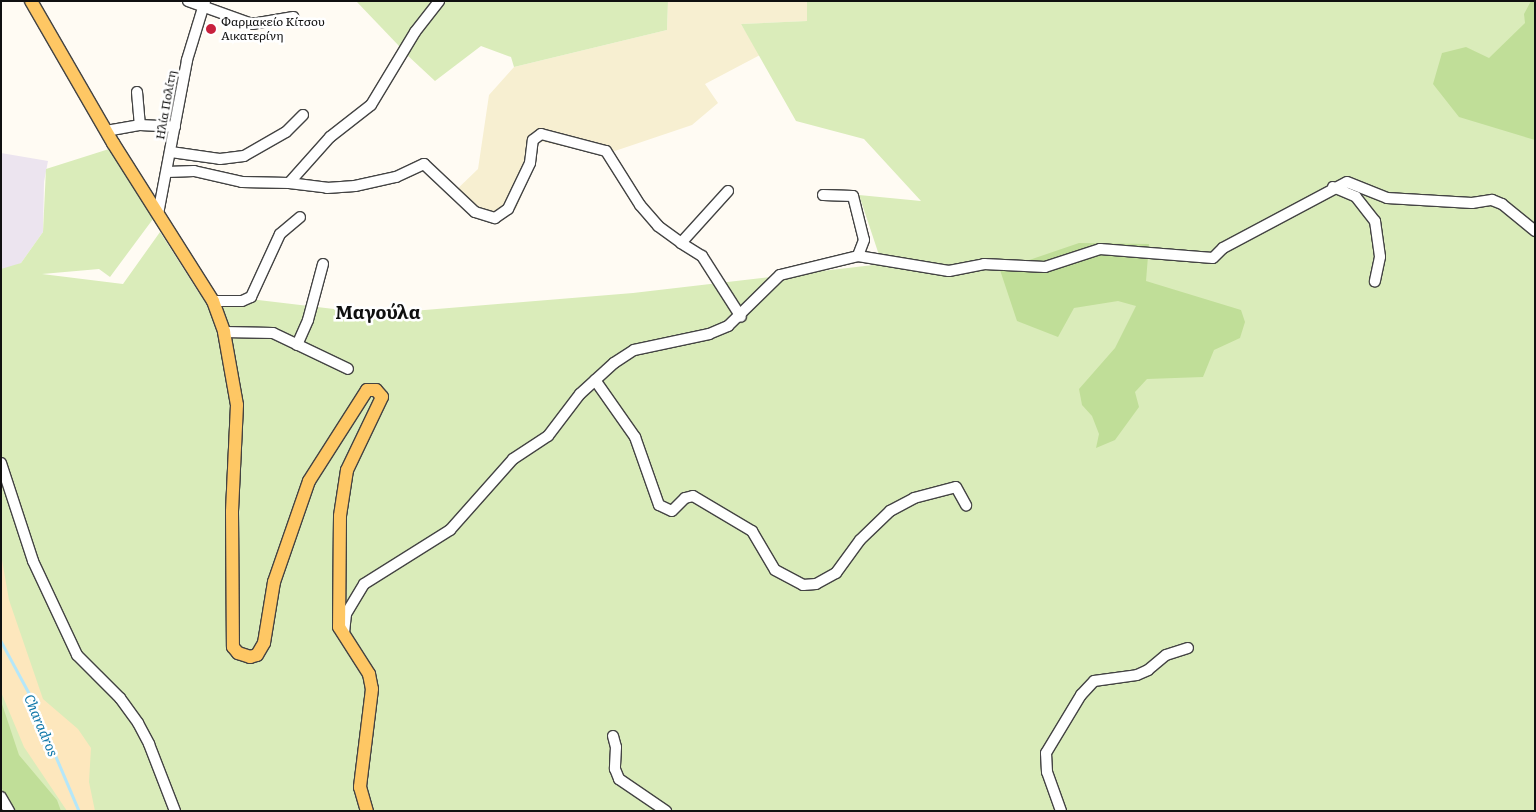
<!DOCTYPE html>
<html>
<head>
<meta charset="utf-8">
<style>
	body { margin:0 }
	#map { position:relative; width:1536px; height:812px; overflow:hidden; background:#fffbf3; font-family:Literata,serif }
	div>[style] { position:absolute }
	.industrial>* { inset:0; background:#ece4ef }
	.farmland>* { inset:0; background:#f7efd1 }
	.green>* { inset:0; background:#daecba }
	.forest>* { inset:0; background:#c0de98 }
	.sand>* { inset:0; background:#fde7bd }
	.stream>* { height:2.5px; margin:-1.25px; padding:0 1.25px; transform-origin:1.25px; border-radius:1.25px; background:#b5e7f9 }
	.roads { filter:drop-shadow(1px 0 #434343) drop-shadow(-1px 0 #434343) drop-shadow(0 1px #434343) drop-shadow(0 -1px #434343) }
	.minor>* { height:10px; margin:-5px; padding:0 5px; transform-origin:5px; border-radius:5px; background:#fff }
	.major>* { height:12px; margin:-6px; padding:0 6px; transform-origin:6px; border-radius:6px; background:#fec764 }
	.dots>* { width:14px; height:14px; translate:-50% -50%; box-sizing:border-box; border:2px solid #fff; border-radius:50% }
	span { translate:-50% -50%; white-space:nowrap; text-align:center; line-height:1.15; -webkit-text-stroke:5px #fff; paint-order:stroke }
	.poi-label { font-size:12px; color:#101010 }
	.left { translate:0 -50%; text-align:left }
	.street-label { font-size:12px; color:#101010 }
	.water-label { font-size:14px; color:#1278a9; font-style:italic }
	.district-label { font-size:18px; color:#101010; font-weight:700 }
	.frame { position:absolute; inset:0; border:2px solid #101010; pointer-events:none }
</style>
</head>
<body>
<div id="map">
	<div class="industrial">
		<div style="clip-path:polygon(1px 153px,48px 161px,44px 182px,43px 232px,21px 263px,1px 272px)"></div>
	</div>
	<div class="farmland">
		<div style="clip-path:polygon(668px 1px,807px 1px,808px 21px,741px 24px,760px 55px,705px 84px,718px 103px,692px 125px,603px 155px,539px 141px,535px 164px,516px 209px,499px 223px,477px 218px,451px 195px,478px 169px,489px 95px,514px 67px,667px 30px)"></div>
	</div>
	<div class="green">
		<div style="clip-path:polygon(356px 1px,432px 1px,400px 47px)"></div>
		<div style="clip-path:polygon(445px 1px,668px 1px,667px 30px,514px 67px,511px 57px,481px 46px,435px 81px,406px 54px)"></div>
		<div style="clip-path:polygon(807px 1px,1535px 1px,1535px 811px,1px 811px,1px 269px,21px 263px,43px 232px,46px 169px,109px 149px,153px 219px,110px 277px,99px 269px,42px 274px,123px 284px,160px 232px,199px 293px,376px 314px,633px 293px,882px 264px,859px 195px,921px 201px,864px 139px,796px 121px,741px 24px,807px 21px)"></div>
	</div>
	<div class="forest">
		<div style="clip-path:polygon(1531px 1px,1535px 1px,1535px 140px,1459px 117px,1433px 84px,1442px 53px,1466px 47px,1489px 58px,1525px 23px,1524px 14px)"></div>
		<div style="clip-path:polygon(1079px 243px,1149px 244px,1146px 281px,1241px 310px,1245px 322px,1240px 338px,1214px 350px,1203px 377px,1147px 379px,1135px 392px,1139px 407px,1115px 440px,1096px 448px,1099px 434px,1092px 416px,1082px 405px,1079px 389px,1115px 348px,1136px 306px,1118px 301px,1074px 308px,1058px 337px,1017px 321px,1000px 270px)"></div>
		<div style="clip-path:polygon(1px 701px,19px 755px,57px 800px,61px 811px,15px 811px,1px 787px)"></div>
	</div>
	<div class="sand">
		<div style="clip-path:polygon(1px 554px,9px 600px,43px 699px,78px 729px,91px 748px,89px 782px,95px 811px,67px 811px,24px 747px,1px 692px)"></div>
	</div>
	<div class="stream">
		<div style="left:1px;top:641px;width:59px;rotate:61.7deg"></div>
		<div style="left:29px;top:693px;width:128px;rotate:67deg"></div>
	</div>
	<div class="roads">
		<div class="minor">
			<div style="left:188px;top:1px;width:68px;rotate:19.8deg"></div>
			<div style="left:252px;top:24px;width:42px;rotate:-9.7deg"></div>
			<div style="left:137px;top:92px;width:33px;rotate:85deg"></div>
			<div style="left:140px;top:125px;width:35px;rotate:3deg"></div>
			<div style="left:106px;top:131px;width:35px;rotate:-10deg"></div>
			<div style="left:171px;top:152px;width:49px;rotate:8.1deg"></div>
			<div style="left:220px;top:159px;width:24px;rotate:-7deg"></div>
			<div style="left:244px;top:156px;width:48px;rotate:-29.7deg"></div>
			<div style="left:286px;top:132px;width:24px;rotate:-45deg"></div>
			<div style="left:167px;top:172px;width:27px;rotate:-2deg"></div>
			<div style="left:194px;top:171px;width:49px;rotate:12.9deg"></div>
			<div style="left:242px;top:182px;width:47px;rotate:1.2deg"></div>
			<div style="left:289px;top:183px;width:62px;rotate:-48.3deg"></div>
			<div style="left:330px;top:137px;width:52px;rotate:-38deg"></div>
			<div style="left:371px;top:105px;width:85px;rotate:-58.9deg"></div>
			<div style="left:415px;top:32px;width:39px;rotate:-52deg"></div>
			<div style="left:289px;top:183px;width:38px;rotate:7deg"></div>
			<div style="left:327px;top:188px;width:28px;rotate:-4deg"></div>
			<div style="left:355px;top:186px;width:42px;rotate:-12.4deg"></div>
			<div style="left:396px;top:177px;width:31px;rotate:-25deg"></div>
			<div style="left:424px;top:164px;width:70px;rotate:43.3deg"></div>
			<div style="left:475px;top:212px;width:21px;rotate:17deg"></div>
			<div style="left:495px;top:218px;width:16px;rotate:-35deg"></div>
			<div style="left:508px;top:209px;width:51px;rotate:-64.4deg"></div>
			<div style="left:530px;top:163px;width:23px;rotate:-83deg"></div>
			<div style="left:533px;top:140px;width:10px;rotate:-37deg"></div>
			<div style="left:541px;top:134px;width:67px;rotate:14.7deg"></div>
			<div style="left:606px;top:151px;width:64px;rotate:57.8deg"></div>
			<div style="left:640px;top:205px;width:28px;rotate:49deg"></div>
			<div style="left:658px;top:226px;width:29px;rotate:36deg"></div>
			<div style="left:1333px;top:187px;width:25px;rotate:23deg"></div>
			<div style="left:1356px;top:197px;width:31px;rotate:52deg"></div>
			<div style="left:1375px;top:221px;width:36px;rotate:82deg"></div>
			<div style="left:1380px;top:257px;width:25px;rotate:102deg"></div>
			<div style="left:728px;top:191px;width:70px;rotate:132.1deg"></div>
			<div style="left:681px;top:243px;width:25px;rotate:32deg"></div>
			<div style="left:702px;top:256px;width:72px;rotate:57.4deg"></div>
			<div style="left:823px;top:195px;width:30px;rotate:2deg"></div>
			<div style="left:853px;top:196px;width:45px;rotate:76deg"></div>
			<div style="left:864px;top:240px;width:17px;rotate:111deg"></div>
			<div style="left:158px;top:214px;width:157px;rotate:-79.3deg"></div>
			<div style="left:187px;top:60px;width:62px;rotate:-73deg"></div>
			<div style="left:213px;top:301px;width:29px"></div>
			<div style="left:242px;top:301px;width:10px;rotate:-24deg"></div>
			<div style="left:251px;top:297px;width:69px;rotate:-65.3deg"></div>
			<div style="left:280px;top:234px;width:26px;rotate:-40deg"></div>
			<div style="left:224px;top:332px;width:49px;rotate:1.2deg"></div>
			<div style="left:273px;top:333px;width:83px;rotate:25.6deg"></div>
			<div style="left:297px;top:345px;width:27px;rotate:-66deg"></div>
			<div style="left:308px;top:320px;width:58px;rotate:-75deg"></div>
			<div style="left:595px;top:380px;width:70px;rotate:54.9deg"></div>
			<div style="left:635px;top:437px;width:72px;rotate:70.6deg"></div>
			<div style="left:659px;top:505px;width:14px;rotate:25deg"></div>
			<div style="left:672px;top:511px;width:18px;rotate:-45deg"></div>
			<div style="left:685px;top:498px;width:8px;rotate:-14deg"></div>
			<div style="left:693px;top:496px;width:69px;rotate:30.7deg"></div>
			<div style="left:752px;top:531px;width:45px;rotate:59.5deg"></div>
			<div style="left:775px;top:570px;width:32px;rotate:28deg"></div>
			<div style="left:803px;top:585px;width:13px;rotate:-4deg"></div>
			<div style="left:816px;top:584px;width:23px;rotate:-29deg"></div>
			<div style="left:836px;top:573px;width:41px;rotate:-54deg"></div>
			<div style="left:860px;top:540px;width:42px;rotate:-44deg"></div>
			<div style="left:890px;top:511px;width:27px;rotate:-28deg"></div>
			<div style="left:914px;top:498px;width:43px;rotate:-14.7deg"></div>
			<div style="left:956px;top:487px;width:21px;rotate:61deg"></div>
			<div style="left:1px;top:463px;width:103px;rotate:71.9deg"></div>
			<div style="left:33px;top:561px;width:104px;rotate:64.9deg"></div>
			<div style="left:77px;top:655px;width:61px;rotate:45deg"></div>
			<div style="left:120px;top:698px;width:31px;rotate:54deg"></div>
			<div style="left:138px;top:723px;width:24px;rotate:62deg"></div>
			<div style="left:149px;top:744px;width:72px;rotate:68.8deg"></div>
			<div style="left:344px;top:633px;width:19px;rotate:-84deg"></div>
			<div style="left:346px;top:614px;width:35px;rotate:-59deg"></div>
			<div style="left:364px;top:584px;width:102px;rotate:-32.1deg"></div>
			<div style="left:450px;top:530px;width:95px;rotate:-48.4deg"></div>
			<div style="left:513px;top:459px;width:42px;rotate:-33.3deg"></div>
			<div style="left:548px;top:436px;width:53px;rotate:-52.7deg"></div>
			<div style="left:580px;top:394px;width:46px;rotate:-42.4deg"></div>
			<div style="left:614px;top:363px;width:24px;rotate:-33deg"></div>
			<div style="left:634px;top:350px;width:77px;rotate:-12deg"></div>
			<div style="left:709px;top:334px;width:21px;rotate:-23deg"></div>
			<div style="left:728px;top:326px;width:73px;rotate:-44.4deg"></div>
			<div style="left:780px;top:275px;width:80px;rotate:-13.7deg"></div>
			<div style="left:858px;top:256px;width:92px;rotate:9.4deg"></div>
			<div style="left:949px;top:271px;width:36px;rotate:-11deg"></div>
			<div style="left:984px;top:264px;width:61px;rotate:2.8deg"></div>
			<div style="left:1045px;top:267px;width:58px;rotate:-18.1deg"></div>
			<div style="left:1100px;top:249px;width:113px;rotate:4.6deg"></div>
			<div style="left:1213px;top:258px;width:14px;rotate:-45deg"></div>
			<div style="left:1223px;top:248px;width:140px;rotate:-28deg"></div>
			<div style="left:1347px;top:182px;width:43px;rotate:21.8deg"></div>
			<div style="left:1387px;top:198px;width:85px;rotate:3.4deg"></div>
			<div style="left:1472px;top:203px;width:20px;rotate:-9deg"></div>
			<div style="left:1492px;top:200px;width:11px;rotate:22deg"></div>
			<div style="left:1502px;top:204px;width:43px;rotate:39.3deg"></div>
			<div style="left:613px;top:736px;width:11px;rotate:75deg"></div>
			<div style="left:616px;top:747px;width:22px;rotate:93deg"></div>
			<div style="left:615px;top:769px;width:11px;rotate:68deg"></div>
			<div style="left:619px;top:779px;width:57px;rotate:34.2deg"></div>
			<div style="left:1px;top:797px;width:16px;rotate:60deg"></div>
			<div style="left:1061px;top:811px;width:41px;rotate:-109.7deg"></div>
			<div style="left:1047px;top:772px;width:19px;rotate:-93deg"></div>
			<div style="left:1046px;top:753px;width:68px;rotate:-58.9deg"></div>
			<div style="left:1081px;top:695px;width:19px;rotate:-47deg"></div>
			<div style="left:1094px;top:681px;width:43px;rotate:-7.9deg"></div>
			<div style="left:1137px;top:675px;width:12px;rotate:-24deg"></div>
			<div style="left:1148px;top:670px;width:23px;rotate:-40deg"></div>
			<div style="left:1166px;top:655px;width:23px;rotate:-18deg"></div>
		</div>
		<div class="major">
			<div style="left:31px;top:1px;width:164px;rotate:60deg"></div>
			<div style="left:113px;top:143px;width:187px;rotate:57.7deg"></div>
			<div style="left:213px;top:301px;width:33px;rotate:70deg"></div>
			<div style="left:224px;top:332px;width:74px;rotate:79.9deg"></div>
			<div style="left:237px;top:405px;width:107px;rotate:92.7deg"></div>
			<div style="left:232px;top:512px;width:135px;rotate:89.6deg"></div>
			<div style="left:233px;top:647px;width:8px;rotate:50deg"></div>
			<div style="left:238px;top:653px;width:13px;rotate:18deg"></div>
			<div style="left:250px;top:657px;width:7px;rotate:-16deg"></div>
			<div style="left:257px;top:655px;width:14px;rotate:-60deg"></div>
			<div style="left:264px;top:643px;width:62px;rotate:-80.7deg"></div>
			<div style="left:274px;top:582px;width:107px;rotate:-70.9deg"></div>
			<div style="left:309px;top:481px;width:108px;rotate:-57.5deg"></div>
			<div style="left:367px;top:390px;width:9px"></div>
			<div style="left:376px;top:390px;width:9px;rotate:49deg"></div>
			<div style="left:382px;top:397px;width:81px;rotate:115.6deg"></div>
			<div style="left:347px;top:470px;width:47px;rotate:98.7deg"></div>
			<div style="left:340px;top:516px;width:111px;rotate:90.5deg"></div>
			<div style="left:339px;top:627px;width:56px;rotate:57.4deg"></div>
			<div style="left:369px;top:674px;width:15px;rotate:79deg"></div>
			<div style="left:372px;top:689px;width:99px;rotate:97deg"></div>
			<div style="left:360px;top:787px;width:25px;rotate:74deg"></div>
		</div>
	</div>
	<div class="dots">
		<div style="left:211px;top:29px;background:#c8203c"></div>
	</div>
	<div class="poi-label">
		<span class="left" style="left:221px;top:29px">Φαρμακείο Κίτσου<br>Αικατερίνη</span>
	</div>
	<div class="street-label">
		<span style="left:166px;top:105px;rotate:-80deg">Ηλία Πολίτη</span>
	</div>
	<div class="water-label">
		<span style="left:42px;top:725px;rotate:67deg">Charadros</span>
	</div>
	<div class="district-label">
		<span style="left:378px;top:312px">Μαγούλα</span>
	</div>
	<div class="frame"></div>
</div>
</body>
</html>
